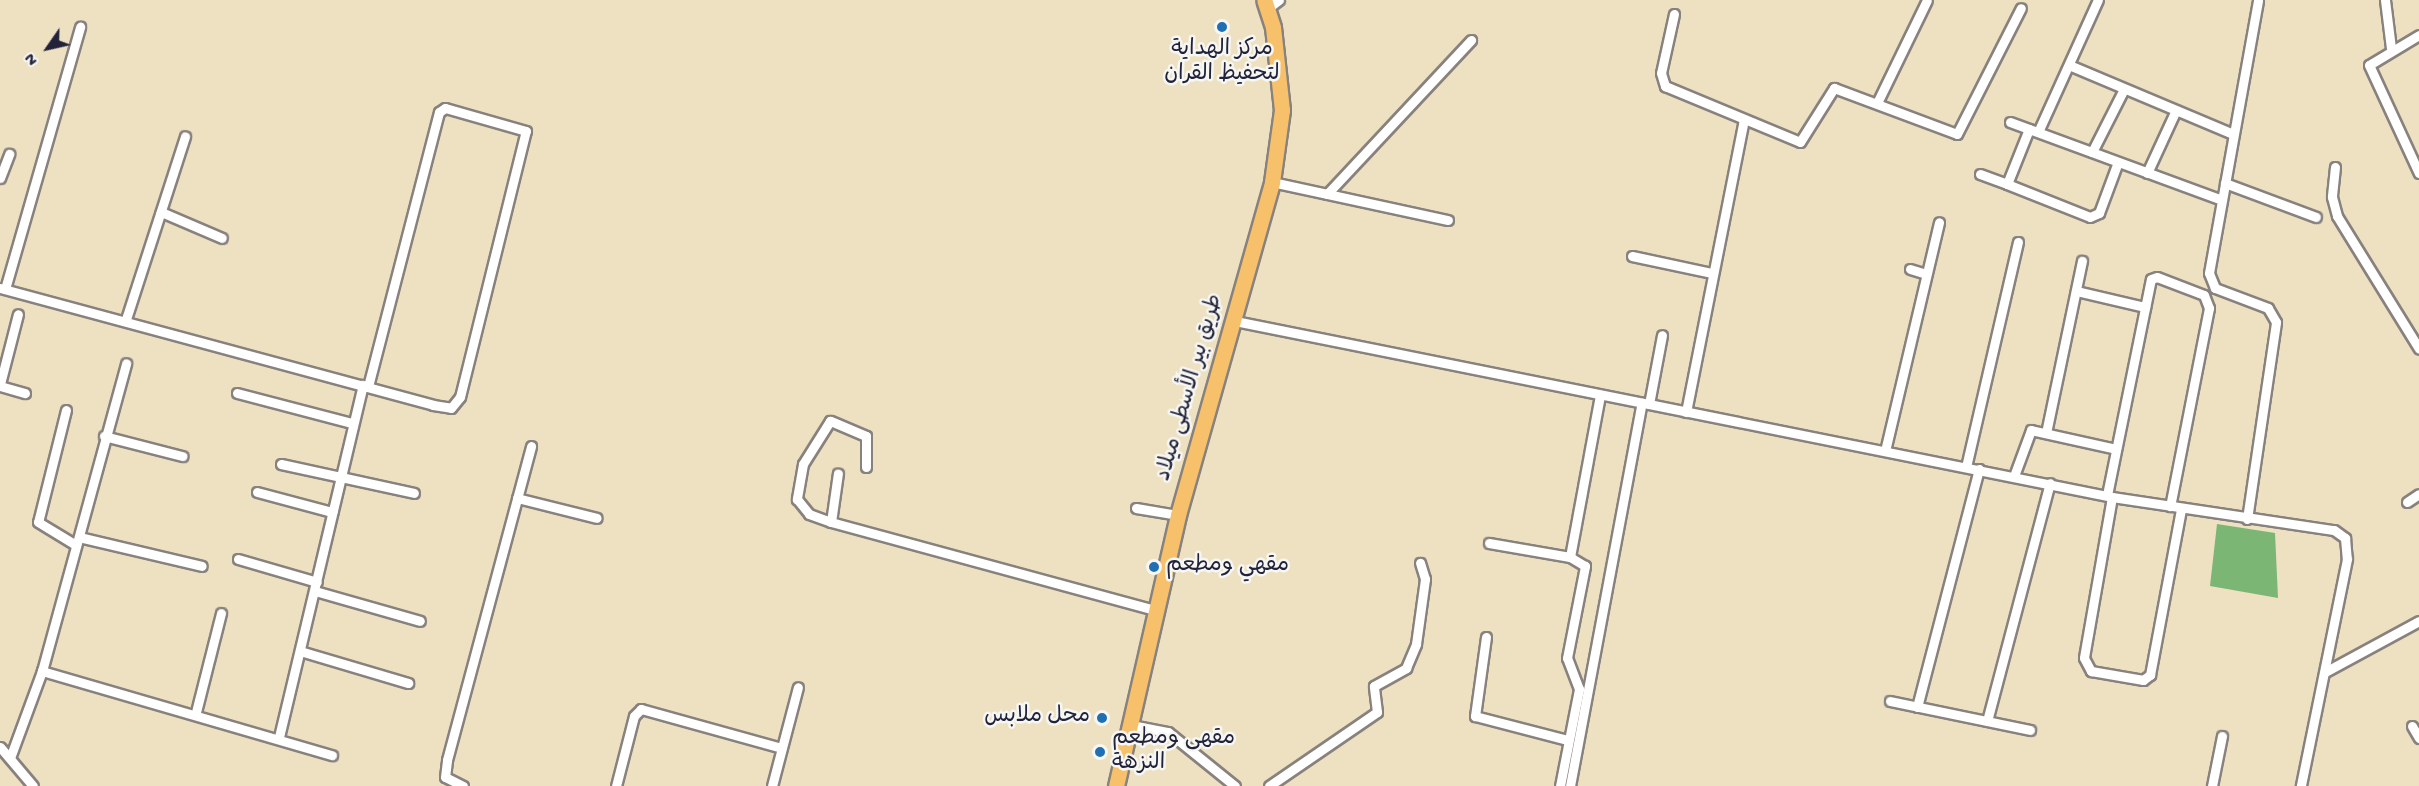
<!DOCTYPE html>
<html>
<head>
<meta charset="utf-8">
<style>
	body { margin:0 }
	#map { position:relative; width:2419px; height:786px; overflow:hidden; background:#ede1c2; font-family:"Gochi Hand","Playpen Sans Arabic",sans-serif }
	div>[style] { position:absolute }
	.forest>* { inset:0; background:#7bb674 }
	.roads { filter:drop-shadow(2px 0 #88827e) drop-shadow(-2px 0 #88827e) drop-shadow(0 2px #88827e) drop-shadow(0 -2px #88827e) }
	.minor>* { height:9px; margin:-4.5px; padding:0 4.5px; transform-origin:4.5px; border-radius:4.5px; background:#fff }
	.primary>* { height:15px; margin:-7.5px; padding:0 7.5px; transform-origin:7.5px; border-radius:7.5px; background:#f7c06b }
	.dots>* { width:16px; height:16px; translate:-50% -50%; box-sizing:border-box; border:3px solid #f6f6f2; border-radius:50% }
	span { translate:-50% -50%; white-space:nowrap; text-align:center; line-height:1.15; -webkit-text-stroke:5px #f6f6f2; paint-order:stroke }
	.poi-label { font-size:22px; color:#22223b }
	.left { translate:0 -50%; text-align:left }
	.right { translate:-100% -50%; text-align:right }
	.street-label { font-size:22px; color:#22223b }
	.north { position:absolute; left:18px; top:18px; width:60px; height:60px; -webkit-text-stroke:4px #f6f6f2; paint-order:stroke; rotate:236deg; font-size:16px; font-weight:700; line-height:24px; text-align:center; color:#22223b }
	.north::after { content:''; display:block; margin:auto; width:21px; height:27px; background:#22223b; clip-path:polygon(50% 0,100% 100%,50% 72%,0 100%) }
</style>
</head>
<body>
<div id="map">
	<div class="forest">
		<div style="clip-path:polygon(2217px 524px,2275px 533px,2278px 598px,2210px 586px)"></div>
	</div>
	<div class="roads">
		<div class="minor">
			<div style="left:2385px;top:0;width:48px;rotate:82.9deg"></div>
			<div style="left:1267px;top:9px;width:15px;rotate:-37deg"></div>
			<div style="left:1674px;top:14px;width:60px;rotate:102.4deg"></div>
			<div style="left:1661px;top:73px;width:14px;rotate:73deg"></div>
			<div style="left:1665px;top:86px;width:146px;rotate:22.5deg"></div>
			<div style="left:1800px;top:142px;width:64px;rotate:-57.8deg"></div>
			<div style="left:1834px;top:88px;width:131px;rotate:20.5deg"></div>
			<div style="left:1957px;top:134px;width:141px;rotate:-63.1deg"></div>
			<div style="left:2419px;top:35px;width:58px;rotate:149deg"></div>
			<div style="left:2369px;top:65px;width:119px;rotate:65.2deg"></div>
			<div style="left:2069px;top:65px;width:178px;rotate:22.8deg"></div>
			<div style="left:1877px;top:103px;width:114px;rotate:-64.1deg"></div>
			<div style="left:2010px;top:122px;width:226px;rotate:20.2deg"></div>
			<div style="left:2029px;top:129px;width:59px;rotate:111.8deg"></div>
			<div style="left:2007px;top:184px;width:89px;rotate:21.7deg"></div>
			<div style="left:2090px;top:217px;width:10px;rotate:-24deg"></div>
			<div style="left:2099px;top:213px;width:54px;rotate:-69.6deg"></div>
			<div style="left:2038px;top:132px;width:145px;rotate:-65.6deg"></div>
			<div style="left:2092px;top:152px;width:71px;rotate:-63.1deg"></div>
			<div style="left:2335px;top:167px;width:30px;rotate:96deg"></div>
			<div style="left:2332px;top:197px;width:20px;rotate:75deg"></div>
			<div style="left:2337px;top:216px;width:156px;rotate:58.3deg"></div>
			<div style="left:2147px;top:173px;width:69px;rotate:-65.3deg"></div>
			<div style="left:1980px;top:174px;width:29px;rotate:20deg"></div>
			<div style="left:0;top:178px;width:26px;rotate:-69deg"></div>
			<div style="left:1272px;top:182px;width:180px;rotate:12.2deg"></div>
			<div style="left:2225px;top:183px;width:97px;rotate:20.5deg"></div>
			<div style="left:1327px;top:194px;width:211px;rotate:-46.9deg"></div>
			<div style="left:161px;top:212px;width:66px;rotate:23.1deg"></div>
			<div style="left:1632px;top:256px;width:82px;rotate:12deg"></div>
			<div style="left:1910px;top:269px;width:17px;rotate:17deg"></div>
			<div style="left:0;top:288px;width:449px;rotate:15.1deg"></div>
			<div style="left:433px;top:405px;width:18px;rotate:9deg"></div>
			<div style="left:451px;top:408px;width:14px;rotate:-51deg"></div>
			<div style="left:460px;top:397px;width:274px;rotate:-76.1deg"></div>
			<div style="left:526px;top:131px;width:84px;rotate:-164.1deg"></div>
			<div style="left:445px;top:108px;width:7px;rotate:146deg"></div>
			<div style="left:439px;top:112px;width:284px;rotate:104.5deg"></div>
			<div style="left:5px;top:289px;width:273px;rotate:-74deg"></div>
			<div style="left:2076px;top:291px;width:71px;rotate:13.1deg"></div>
			<div style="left:126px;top:319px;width:192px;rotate:-72.1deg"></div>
			<div style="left:1235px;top:321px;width:894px;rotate:11.35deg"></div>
			<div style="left:2112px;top:497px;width:224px;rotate:8.5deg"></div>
			<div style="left:2334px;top:530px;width:14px;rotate:36deg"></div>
			<div style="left:2345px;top:538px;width:21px;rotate:85deg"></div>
			<div style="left:2347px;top:559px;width:232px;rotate:101.5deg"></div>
			<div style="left:0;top:384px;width:72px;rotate:-75.6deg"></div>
			<div style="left:0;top:386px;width:26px;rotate:16deg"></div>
			<div style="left:237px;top:393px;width:118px;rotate:14.7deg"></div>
			<div style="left:1649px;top:404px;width:70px;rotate:-79.3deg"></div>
			<div style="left:66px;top:410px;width:115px;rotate:104deg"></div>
			<div style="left:38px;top:522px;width:44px;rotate:31.2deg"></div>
			<div style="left:1686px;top:412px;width:298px;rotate:-78.8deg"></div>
			<div style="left:2046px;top:433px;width:176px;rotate:-78.2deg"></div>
			<div style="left:104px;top:436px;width:81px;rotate:14.4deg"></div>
			<div style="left:1885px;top:451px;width:235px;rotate:-76.7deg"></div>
			<div style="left:281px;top:464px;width:136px;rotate:12.3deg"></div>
			<div style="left:866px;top:467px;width:31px;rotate:-90deg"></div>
			<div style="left:866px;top:436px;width:39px;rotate:-157deg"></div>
			<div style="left:830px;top:421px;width:51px;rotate:122.1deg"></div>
			<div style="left:803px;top:464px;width:36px;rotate:100deg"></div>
			<div style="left:797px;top:499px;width:19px;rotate:51deg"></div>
			<div style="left:809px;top:514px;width:23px;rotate:20deg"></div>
			<div style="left:831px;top:522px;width:335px;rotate:15.2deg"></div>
			<div style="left:1966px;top:467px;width:231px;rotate:-77deg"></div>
			<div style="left:2014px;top:476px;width:49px;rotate:-69.7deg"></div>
			<div style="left:2031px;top:430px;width:87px;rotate:12.6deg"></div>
			<div style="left:257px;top:492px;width:78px;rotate:14.9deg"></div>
			<div style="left:2107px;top:495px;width:220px;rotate:-78.5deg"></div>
			<div style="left:2151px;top:279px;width:6px;rotate:-18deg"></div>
			<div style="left:2157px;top:277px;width:50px;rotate:21deg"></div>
			<div style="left:2204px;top:295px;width:14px;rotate:69deg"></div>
			<div style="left:2209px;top:308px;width:202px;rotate:101.1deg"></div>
			<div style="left:2112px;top:497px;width:163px;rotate:99.9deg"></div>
			<div style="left:2084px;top:658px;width:15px;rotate:62deg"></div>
			<div style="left:2091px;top:671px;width:53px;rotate:9.8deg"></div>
			<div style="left:2143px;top:680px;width:9px;rotate:-36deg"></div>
			<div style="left:2150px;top:675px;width:169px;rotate:-79.4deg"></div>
			<div style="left:517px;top:498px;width:82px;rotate:14deg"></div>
			<div style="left:2407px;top:502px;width:14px;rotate:-34deg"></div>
			<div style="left:1136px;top:508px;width:43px;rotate:9.5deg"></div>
			<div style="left:2247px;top:519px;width:199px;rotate:-81.6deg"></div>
			<div style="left:2276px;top:322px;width:16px;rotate:-120deg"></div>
			<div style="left:2268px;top:308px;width:57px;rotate:-159.3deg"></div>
			<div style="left:2215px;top:288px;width:16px;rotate:-112deg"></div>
			<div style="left:2209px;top:273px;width:277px;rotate:-79.8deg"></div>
			<div style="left:831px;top:522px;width:49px;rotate:-81.9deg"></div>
			<div style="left:79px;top:537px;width:126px;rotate:13.3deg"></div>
			<div style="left:1489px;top:543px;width:82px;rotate:9.8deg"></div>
			<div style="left:1570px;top:557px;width:165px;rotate:-79.5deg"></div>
			<div style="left:238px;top:559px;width:82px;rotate:16.2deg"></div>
			<div style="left:315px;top:591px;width:109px;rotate:15.9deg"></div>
			<div style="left:1486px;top:637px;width:80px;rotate:97.9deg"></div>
			<div style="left:1475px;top:716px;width:96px;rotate:14.5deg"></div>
			<div style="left:300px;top:651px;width:113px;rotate:16.5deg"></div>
			<div style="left:42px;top:671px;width:302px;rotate:16.2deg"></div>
			<div style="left:2325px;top:672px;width:107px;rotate:-28.5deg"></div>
			<div style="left:1890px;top:701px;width:143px;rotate:11.7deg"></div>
			<div style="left:1917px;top:707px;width:246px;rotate:-75.4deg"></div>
			<div style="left:196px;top:712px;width:102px;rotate:-75.8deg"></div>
			<div style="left:1987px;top:721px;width:246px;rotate:-75.2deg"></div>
			<div style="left:1131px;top:725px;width:38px;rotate:11deg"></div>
			<div style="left:1168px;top:732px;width:86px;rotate:38.9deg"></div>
			<div style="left:2412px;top:726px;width:14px;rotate:60deg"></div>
			<div style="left:279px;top:737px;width:362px;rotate:-76.6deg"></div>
			<div style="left:0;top:747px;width:51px;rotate:49.8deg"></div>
			<div style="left:10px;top:758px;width:93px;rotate:-69.8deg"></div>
			<div style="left:42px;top:671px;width:319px;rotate:-74.7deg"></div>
			<div style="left:463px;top:786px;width:20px;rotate:-153deg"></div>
			<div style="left:445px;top:777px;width:17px;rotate:-83deg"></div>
			<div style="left:447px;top:760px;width:325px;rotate:-75deg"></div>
			<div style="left:616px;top:786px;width:72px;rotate:-75.6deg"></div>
			<div style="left:634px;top:716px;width:10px;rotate:-45deg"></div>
			<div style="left:641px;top:709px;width:146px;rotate:15.5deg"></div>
			<div style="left:772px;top:786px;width:102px;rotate:-75.3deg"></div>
			<div style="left:1269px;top:786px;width:131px;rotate:-34.4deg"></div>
			<div style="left:1377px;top:712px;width:26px;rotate:-97deg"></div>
			<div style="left:1374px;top:686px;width:37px;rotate:-29deg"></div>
			<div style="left:1406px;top:668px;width:26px;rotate:-67deg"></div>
			<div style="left:1416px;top:644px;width:66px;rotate:-82.1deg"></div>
			<div style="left:1425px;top:579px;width:17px;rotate:-107deg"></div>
			<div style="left:1560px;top:786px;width:99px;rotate:-78.9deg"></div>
			<div style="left:1579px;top:689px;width:33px;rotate:-111deg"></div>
			<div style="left:1567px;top:658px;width:94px;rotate:-78.9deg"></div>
			<div style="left:1585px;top:566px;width:17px;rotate:-149deg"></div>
			<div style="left:1570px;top:786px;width:390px;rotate:-79.4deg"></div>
			<div style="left:2212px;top:786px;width:51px;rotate:-78.7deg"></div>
		</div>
		<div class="primary">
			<div style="left:1116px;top:786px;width:278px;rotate:-77.1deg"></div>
			<div style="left:1178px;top:515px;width:346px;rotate:-74.2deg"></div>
			<div style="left:1272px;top:182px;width:73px;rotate:-82.1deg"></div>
			<div style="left:1282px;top:110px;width:83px;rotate:-96.2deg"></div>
			<div style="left:1273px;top:27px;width:28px;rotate:-108deg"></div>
		</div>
	</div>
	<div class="dots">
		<div style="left:1222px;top:27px;background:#1f6fb2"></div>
		<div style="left:1154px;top:567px;background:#1f6fb2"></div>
		<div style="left:1102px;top:718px;background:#1f6fb2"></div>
		<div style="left:1100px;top:752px;background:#1f6fb2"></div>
	</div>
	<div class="poi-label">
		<span style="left:1222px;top:63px">مركز الهداية<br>لتحفيظ القران</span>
		<span class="left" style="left:1166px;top:567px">مقهي ومطعم</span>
		<span class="right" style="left:1090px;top:718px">محل ملابس</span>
		<span class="left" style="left:1112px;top:752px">مقهى ومطعم<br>النزهة</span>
	</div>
	<div class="street-label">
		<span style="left:1191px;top:388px;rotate:-74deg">طريق بير الأسطى ميلاد</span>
	</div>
	<div class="north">N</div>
</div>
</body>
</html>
